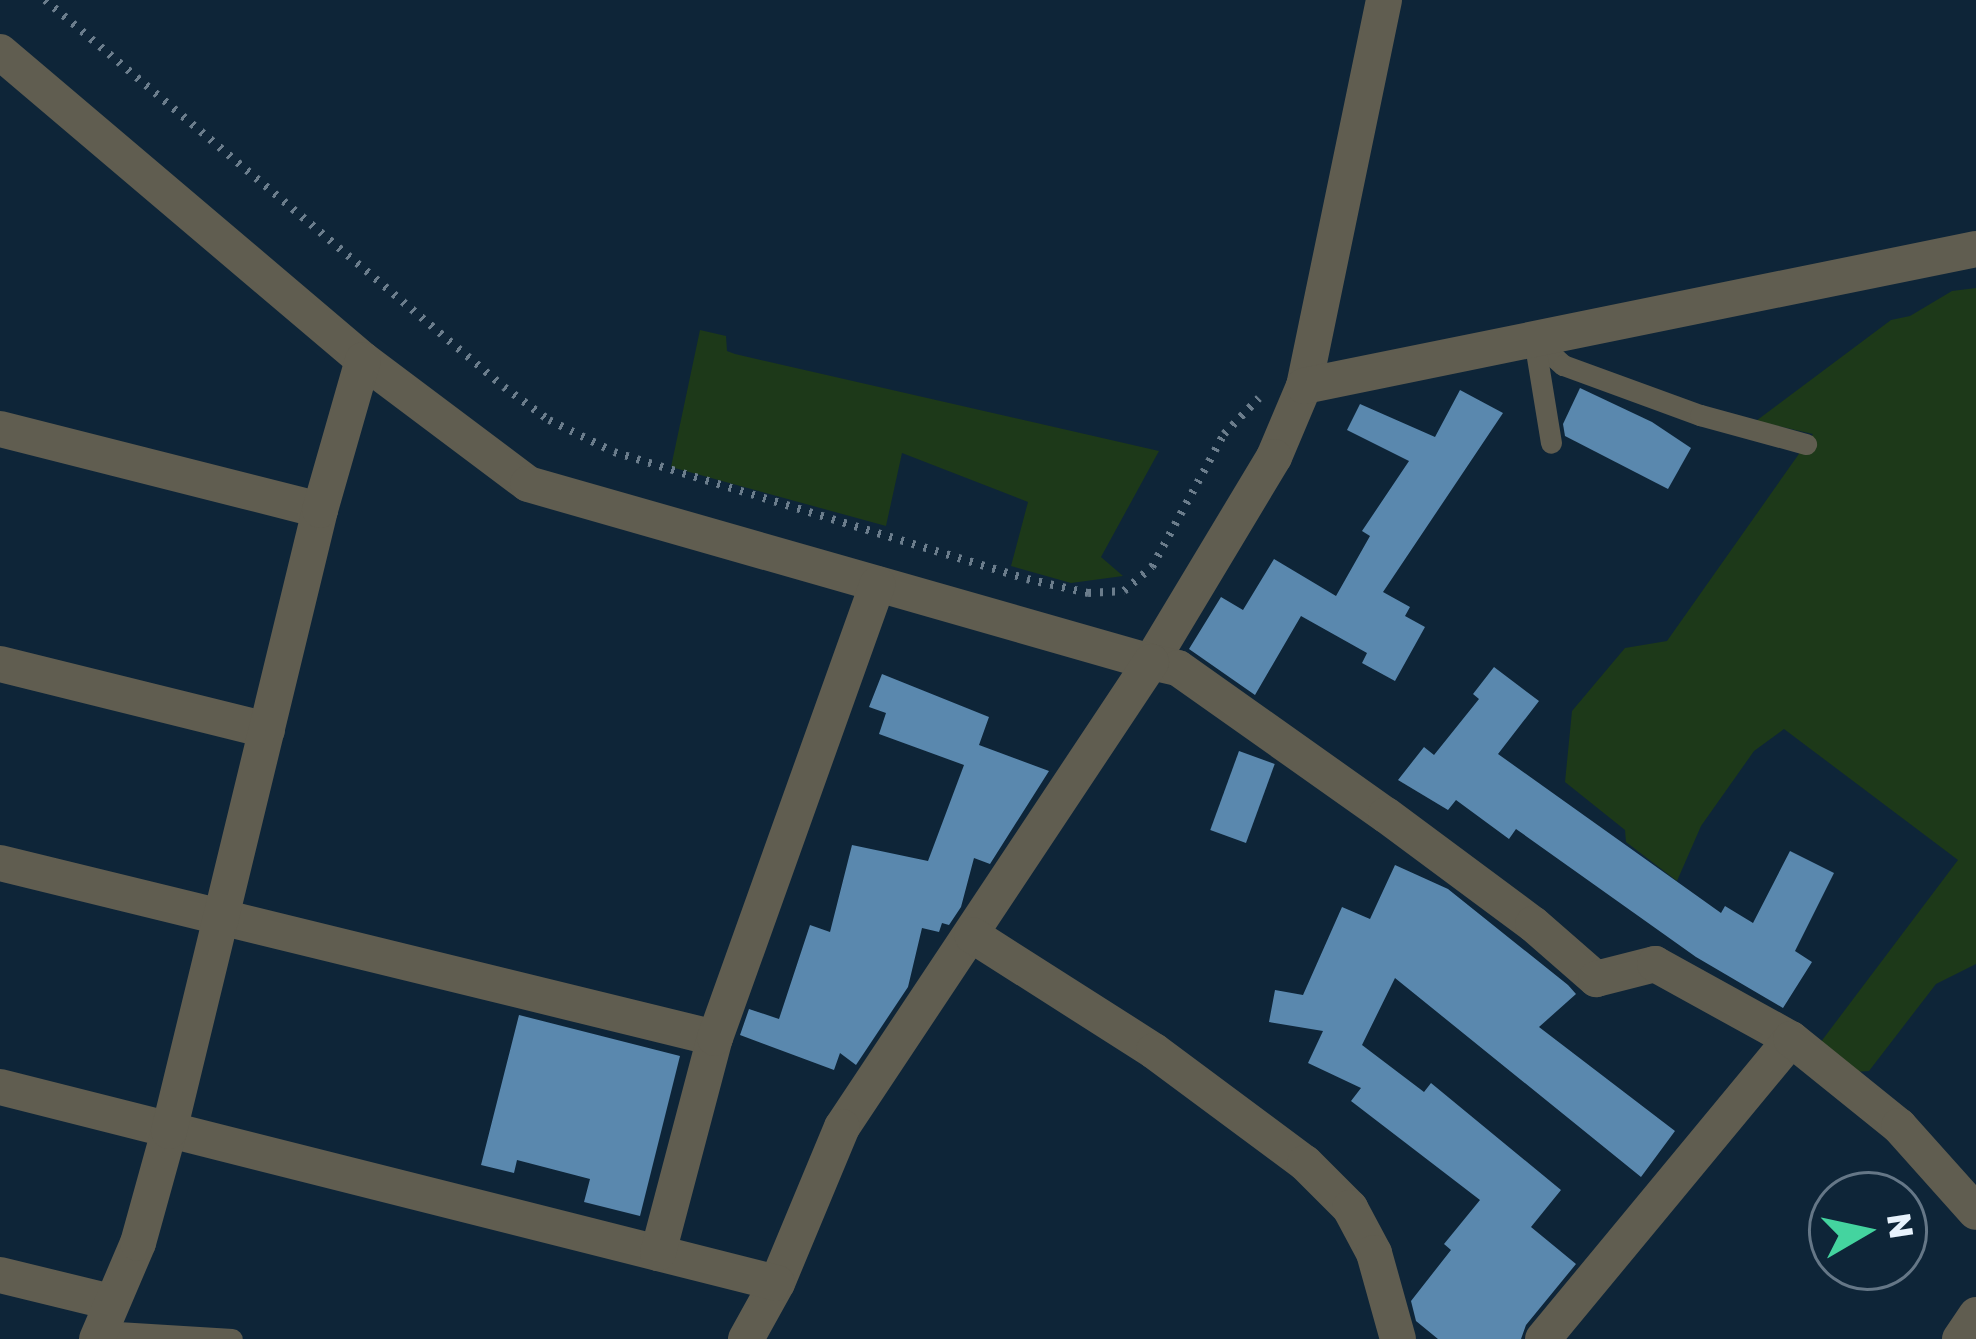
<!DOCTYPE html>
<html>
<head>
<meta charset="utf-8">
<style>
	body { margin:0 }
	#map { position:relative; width:1976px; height:1339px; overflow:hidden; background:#0e2538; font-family:"Golos Text",sans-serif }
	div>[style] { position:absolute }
	.green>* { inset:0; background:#1d3919 }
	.building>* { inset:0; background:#5a88ae; transform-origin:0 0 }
	.path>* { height:8px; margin-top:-4px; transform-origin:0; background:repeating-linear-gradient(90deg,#6b7d8c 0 3px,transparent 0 12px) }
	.lane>* { height:21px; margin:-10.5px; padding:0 10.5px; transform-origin:10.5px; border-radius:10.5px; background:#605d50 }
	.street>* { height:36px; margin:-18px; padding:0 18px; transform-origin:18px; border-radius:18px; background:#605d50 }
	span { translate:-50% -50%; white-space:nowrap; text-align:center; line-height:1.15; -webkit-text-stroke:12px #0e2538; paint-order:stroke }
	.north { position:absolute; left:1808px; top:1171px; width:120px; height:120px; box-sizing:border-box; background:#0e2538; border:3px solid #657787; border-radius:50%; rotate:81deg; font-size:33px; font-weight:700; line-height:48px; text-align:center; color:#e8f3fd }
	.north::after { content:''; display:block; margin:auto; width:42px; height:54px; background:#44d49f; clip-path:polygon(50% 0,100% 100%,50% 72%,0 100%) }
</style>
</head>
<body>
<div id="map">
	<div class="green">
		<div style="clip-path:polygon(1976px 288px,1976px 964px,1936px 984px,1869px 1071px,1855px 1072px,1817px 1047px,1958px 860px,1784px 729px,1754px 751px,1701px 826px,1677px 881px,1626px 842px,1625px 830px,1565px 782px,1572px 711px,1625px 648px,1667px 641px,1813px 434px,1756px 421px,1891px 320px,1910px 316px,1952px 291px)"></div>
		<div style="clip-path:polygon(700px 330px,726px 336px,727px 351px,735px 354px,1159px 451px,1101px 557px,1123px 576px,1071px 583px,1011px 566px,1028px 502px,902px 453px,886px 526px,671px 467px)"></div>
	</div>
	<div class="building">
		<div style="clip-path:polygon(1580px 388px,1652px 422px,1691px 448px,1668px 489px,1565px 436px,1563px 424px)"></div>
		<div style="clip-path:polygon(1460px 390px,1503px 413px,1383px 592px,1410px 607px,1405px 616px,1425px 627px,1395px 681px,1362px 663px,1367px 653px,1301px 616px,1255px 695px,1189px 649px,1221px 597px,1243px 610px,1274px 559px,1336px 596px,1370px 536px,1362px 531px,1409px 461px,1347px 430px,1360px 404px,1435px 437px)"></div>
		<div style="clip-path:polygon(1494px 667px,1539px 701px,1498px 754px,1721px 913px,1725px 906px,1753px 923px,1790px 851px,1834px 873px,1795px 951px,1812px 962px,1783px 1008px,1696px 957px,1516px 829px,1509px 839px,1456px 800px,1448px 810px,1398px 780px,1424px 747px,1434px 755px,1479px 699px,1473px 694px)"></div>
		<div style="clip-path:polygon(882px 674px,989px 717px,979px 745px,1049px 771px,990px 864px,974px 858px,961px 907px,949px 925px,942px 923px,939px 932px,922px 928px,908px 987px,856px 1065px,840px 1053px,834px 1070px,740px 1035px,749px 1009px,779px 1019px,810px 925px,830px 932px,852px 845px,928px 861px,964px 765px,879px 734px,886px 713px,869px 707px)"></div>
		<div style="left:1239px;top:751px;width:38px;height:84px;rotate:20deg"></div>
		<div style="clip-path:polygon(1395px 865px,1448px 889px,1568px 985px,1576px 994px,1539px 1027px,1675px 1131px,1641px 1177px,1395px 978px,1362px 1045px,1424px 1092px,1431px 1083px,1561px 1190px,1531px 1227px,1576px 1264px,1526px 1325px,1521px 1339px,1438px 1339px,1416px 1321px,1411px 1301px,1451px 1250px,1444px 1244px,1480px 1200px,1351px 1101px,1361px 1088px,1308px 1063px,1323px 1031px,1269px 1022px,1275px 990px,1303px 995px,1342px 907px,1370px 919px)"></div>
		<div style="clip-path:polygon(519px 1015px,680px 1056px,640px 1216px,584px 1202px,590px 1179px,517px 1160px,514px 1173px,481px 1165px)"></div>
	</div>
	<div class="path">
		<div style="left:45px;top:0;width:600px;rotate:40.14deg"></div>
		<div style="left:504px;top:387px;width:56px;rotate:36.3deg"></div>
		<div style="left:549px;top:420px;width:72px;rotate:26.2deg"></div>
		<div style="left:614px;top:452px;width:432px;rotate:17.1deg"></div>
		<div style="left:1027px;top:579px;width:63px;rotate:12.9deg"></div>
		<div style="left:1088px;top:593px;width:36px;rotate:-3deg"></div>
		<div style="left:1124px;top:591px;width:37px;rotate:-41deg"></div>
		<div style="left:1152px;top:567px;width:151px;rotate:-61.6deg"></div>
		<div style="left:1224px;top:434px;width:50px;rotate:-45.8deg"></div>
	</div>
	<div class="lane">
		<div style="left:1534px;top:339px;width:39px;rotate:42deg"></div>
		<div style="left:1563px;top:365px;width:146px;rotate:20.1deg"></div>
		<div style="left:1700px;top:415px;width:110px;rotate:15.3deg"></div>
		<div style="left:1534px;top:339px;width:105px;rotate:80.7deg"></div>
		<div style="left:101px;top:1331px;width:131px;rotate:3.5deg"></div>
	</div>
	<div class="street">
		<div style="left:1384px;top:0;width:394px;rotate:101.7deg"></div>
		<div style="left:1304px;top:386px;width:77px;rotate:112.9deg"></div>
		<div style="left:1274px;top:457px;width:239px;rotate:121deg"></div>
		<div style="left:1151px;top:662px;width:28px;rotate:13deg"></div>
		<div style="left:1178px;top:668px;width:255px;rotate:35.3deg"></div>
		<div style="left:1386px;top:815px;width:183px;rotate:36.6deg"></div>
		<div style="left:1533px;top:924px;width:84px;rotate:41.1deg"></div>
		<div style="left:1596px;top:979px;width:61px;rotate:-14.3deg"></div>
		<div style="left:1655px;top:964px;width:155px;rotate:28.9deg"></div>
		<div style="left:0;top:52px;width:476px;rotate:40.3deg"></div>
		<div style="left:363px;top:360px;width:206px;rotate:36.9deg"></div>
		<div style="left:528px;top:484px;width:648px;rotate:15.95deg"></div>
		<div style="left:1151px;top:662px;width:558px;rotate:123.6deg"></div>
		<div style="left:842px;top:1127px;width:169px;rotate:112.6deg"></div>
		<div style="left:777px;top:1283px;width:64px;rotate:119deg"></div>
		<div style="left:1304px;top:386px;width:686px;rotate:-11.52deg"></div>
		<div style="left:0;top:429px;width:330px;rotate:14.2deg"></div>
		<div style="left:0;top:664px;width:275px;rotate:13.9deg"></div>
		<div style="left:0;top:863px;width:736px;rotate:13.75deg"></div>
		<div style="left:972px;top:935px;width:216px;rotate:32.5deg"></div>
		<div style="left:1154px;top:1051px;width:188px;rotate:36.6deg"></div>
		<div style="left:1305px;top:1163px;width:64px;rotate:45deg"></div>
		<div style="left:1350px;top:1208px;width:51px;rotate:61.9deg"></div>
		<div style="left:1374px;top:1253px;width:89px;rotate:74.4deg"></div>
		<div style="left:0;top:1087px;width:801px;rotate:14.16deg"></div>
		<div style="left:658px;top:1253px;width:222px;rotate:-75.2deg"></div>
		<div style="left:715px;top:1038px;width:482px;rotate:-70.3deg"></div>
		<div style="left:0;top:1275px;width:114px;rotate:13.7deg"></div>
		<div style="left:97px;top:1339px;width:104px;rotate:-66.9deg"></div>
		<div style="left:138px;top:1243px;width:116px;rotate:-74.5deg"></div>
		<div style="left:169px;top:1131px;width:639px;rotate:-76.33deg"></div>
		<div style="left:320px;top:510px;width:156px;rotate:-74deg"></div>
		<div style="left:1543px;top:1339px;width:389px;rotate:-50.4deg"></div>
		<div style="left:1791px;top:1039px;width:139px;rotate:38.9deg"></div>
		<div style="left:1899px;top:1126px;width:115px;rotate:48.2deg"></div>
		<div style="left:1960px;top:1339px;width:29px;rotate:-56deg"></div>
	</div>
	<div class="north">N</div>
</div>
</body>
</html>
